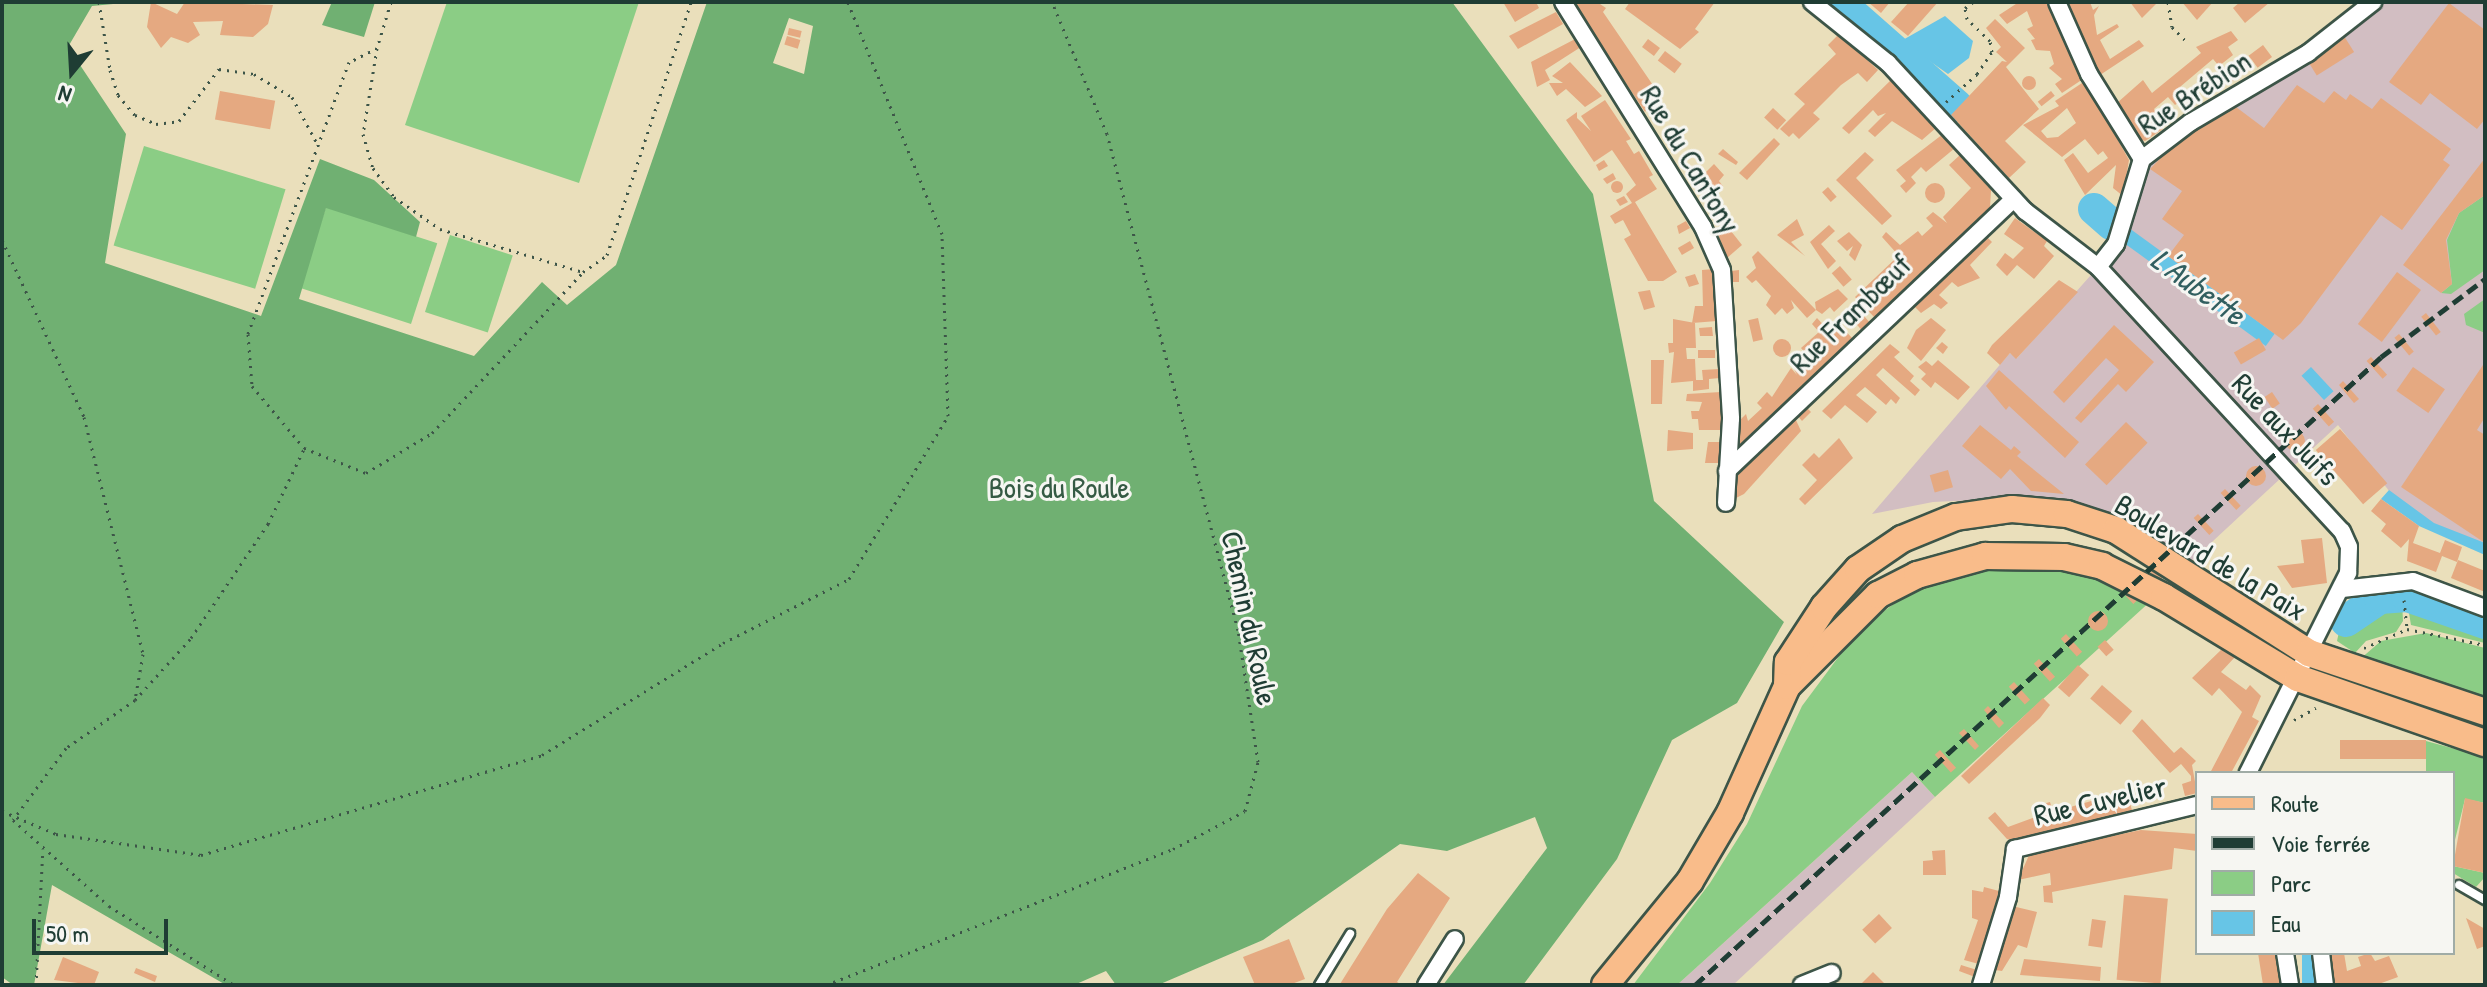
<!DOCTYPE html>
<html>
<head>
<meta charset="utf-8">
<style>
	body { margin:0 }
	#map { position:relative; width:2487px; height:987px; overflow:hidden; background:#eadfbb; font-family:"Patrick Hand",sans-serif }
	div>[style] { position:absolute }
	.industrial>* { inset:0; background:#d2bec2 }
	.green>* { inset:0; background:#8bcd85; transform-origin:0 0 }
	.forest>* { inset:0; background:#70b072 }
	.water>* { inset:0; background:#67c5e6; transform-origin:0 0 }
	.river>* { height:32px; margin:-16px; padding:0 16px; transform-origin:16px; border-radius:16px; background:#67c5e6 }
	.building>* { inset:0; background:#e5a981; transform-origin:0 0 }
	.round { border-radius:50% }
	.path>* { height:3px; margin-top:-1.5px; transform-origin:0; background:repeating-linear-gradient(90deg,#3d5548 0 2px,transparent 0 8px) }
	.roads { filter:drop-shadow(2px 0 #3d5548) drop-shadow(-2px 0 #3d5548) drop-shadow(0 2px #3d5548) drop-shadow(0 -2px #3d5548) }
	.service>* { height:8px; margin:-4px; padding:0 4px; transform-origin:4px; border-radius:4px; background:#fff }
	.minor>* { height:16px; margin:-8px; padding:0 8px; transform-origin:8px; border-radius:8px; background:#fff }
	.primary>* { height:26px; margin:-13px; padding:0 13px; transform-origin:13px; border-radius:13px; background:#f9bc8a }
	.rail>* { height:5px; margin-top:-2.5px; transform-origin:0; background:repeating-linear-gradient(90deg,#1f3d34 0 12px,transparent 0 18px) }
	span { translate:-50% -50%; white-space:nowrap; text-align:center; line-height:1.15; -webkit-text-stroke:6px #f6f6f2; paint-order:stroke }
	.street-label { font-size:30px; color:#1f3d34 }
	.park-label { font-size:30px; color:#355a44 }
	.water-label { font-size:32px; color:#315f60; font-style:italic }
	.frame { position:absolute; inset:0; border:4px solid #1f3d34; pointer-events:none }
	.legend { position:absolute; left:2195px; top:771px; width:260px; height:184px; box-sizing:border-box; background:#f6f6f2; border:2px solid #a0aca6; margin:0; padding:10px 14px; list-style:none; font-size:24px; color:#1f3d34 }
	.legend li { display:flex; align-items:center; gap:16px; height:40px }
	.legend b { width:40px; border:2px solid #a0aca6 }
	.north { position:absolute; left:32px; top:32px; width:80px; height:80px; -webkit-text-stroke:6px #f6f6f2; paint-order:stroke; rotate:198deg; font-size:22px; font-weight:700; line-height:32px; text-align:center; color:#1f3d34 }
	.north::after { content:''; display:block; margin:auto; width:28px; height:36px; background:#1f3d34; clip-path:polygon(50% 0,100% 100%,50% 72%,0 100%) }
	.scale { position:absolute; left:32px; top:919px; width:136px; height:36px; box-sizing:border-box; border:4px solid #1f3d34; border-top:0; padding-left:10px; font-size:24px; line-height:28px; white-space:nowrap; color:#1f3d34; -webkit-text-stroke:6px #f6f6f2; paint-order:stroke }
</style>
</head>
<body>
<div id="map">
	<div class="industrial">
		<div style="clip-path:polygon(2373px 2px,2485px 2px,2485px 552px,2400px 505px,2338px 425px,2185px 567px,2121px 516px,2042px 497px,1933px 502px,1872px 514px,2010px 353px,2017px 358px,2107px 257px,2142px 159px)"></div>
		<div style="clip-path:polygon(1912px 772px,1935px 797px,1733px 985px,1677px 985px)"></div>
	</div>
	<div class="green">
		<div style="clip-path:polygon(447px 2px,639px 2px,579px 183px,405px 125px)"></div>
		<div style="left:144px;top:146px;width:148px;height:104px;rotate:17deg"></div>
		<div style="clip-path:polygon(2485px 195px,2485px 270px,2451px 294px,2441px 293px,2452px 284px,2447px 240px,2459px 213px)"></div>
		<div style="left:326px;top:207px;width:117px;height:85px;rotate:18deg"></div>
		<div style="left:450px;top:235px;width:66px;height:81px;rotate:18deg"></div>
		<div style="clip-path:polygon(2485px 299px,2485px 333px,2466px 325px,2464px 314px)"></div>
		<div style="clip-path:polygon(2043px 565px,2094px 575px,2153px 599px,1935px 797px,1912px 772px,1677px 985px,1633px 985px,1710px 883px,1747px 824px,1802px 706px,1860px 628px,1905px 596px,1951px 577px,1994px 567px)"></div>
		<div style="clip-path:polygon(2402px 601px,2403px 621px,2396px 632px,2366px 641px,2355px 653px,2337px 641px,2342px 618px,2351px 624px,2374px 607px)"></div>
		<div style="clip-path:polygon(2407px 601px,2485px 628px,2485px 643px,2411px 625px)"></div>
		<div style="clip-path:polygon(2426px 633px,2485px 648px,2485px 699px,2359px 660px,2381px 641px)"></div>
		<div style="clip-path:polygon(2426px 741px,2485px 757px,2485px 803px,2465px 799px,2453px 848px,2453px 773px,2426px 773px)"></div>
		<div style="clip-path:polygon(2453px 866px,2485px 873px,2485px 877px,2476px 887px,2453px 873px)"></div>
	</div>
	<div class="forest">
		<div style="clip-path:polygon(evenodd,2px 2px,134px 2px,92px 6px,68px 47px,126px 134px,105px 263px,261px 316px,320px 159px,374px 180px,420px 222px,416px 237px,326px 208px,299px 299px,474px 356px,542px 282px,567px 305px,616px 265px,707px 2px,1452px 2px,1593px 194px,1654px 501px,1784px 622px,1737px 703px,1672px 740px,1617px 859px,1523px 985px,1443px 985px,1547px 848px,1535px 817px,1447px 851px,1400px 844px,1263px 940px,1158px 985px,1116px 985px,1106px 971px,1074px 985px,226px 985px,52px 885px,34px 985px,13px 985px,2px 977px,2px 2px,789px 18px,813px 26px,804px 74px,773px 63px,789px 18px)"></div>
		<div style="clip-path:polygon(332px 2px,375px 2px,364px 37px,322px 25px)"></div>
	</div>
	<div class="water">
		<div style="clip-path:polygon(1945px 16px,1973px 41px,1969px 58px,1948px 74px,1901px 41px)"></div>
		<div style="left:2129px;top:228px;width:180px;height:15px;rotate:36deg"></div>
		<div style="left:2311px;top:367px;width:33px;height:13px;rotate:47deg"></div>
		<div style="clip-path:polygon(2389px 490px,2434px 523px,2485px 543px,2485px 555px,2419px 526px,2381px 499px)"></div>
		<div style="clip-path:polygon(2402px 590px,2402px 601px,2374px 607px,2351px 624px,2342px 618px,2376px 594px)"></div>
		<div style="clip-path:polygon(2407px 590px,2485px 619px,2485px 628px,2407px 601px)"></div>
		<div style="left:2302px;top:953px;width:12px;height:32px"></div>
	</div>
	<div class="river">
		<div style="left:1846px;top:8px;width:148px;rotate:41.4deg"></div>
		<div style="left:2094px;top:209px;width:23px;rotate:41deg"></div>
		<div style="left:2346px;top:621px;width:41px;rotate:-34.1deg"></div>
		<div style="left:2380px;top:598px;width:27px;rotate:-4deg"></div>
		<div style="left:2407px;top:596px;width:83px;rotate:19.1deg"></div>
	</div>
	<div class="building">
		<div style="clip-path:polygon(151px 2px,177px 14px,185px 2px,273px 5px,268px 24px,253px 37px,220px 35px,223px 21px,193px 22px,200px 35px,188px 43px,171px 37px,161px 48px,147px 27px)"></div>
		<div style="clip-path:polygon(1503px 2px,1536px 2px,1539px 8px,1515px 22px)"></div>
		<div style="clip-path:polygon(1572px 2px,1597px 2px,1606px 8px,1603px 12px,1659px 94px,1645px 112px)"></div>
		<div style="clip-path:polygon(1630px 2px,1715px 2px,1695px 29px,1699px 32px,1680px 49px,1625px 9px)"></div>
		<div style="clip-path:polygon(1868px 2px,1890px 2px,1881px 13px)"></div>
		<div style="clip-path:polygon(1909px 2px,1938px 2px,1908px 36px,1891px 22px)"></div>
		<div style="clip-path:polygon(2019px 2px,2048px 2px,2083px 79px,2062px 93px,2055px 84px,2062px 79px,2049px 68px,2054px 64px,2050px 51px,2036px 50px,2031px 40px,2035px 39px,2027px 29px,2033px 26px,2027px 11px,2007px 24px,1999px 15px)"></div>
		<div style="clip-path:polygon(2064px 2px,2090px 2px,2093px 10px,2099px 6px,2094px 15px,2097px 35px,2117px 24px,2119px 27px,2100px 40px,2110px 59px,2139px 40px,2144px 46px,2100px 75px)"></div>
		<div style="clip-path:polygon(2130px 2px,2158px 2px,2142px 18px)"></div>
		<div style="clip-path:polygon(2182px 2px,2213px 2px,2197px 20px)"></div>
		<div style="clip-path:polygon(2240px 2px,2270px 2px,2245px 23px,2233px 8px)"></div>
		<div style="clip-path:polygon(2449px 3px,2485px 30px,2485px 119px,2477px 129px,2430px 93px,2421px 105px,2389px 82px)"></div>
		<div style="clip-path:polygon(1556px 12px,1563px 24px,1518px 49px,1509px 36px)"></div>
		<div style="clip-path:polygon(1995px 19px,2025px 48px,2006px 67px,2039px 109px,2005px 141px,2026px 162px,2009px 178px,1951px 115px,2002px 61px,2007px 62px,1996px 52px,2001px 47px,1986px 28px)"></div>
		<div style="left:789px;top:28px;width:13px;height:7px;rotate:13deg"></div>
		<div style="clip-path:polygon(2231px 31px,2238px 40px,2228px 47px,2233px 55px,2219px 66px,2213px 59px,2174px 92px,2181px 100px,2175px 105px,2168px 97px,2154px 109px,2163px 129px,2145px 141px,2139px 139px,2117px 103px,2143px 80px,2152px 93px,2201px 53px,2196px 47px)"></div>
		<div style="clip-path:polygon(1839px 34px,1878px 70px,1867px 82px,1858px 73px,1841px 85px,1813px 113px,1820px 119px,1799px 139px,1793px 133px,1789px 137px,1780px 129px,1805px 104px,1794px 94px,1836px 54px,1828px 45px)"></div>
		<div style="left:787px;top:36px;width:14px;height:9px;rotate:17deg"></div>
		<div style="left:2344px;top:36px;width:19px;height:44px;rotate:58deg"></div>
		<div style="clip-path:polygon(1579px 37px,1584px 45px,1545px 70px,1550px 80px,1537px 87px,1531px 62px)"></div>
		<div style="left:1648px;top:39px;width:15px;height:10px;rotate:37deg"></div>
		<div style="left:2263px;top:45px;width:15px;height:18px;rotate:53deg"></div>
		<div style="left:1665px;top:51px;width:21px;height:12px;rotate:37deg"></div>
		<div style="clip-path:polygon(1570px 62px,1602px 96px,1585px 107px,1566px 89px,1557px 96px,1549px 83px,1563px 83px,1552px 76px)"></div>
		<div style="left:2229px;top:65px;width:15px;height:9px;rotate:53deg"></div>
		<div class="round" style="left:2022px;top:76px;width:14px;height:14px"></div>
		<div style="clip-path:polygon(1892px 79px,1937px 127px,1922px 140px,1892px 121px,1875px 137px,1868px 131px,1886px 113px,1878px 116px,1873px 110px,1849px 134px,1842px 128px)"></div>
		<div style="clip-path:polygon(evenodd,2085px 81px,2129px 160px,2123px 196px,2113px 188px,2116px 165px,2085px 195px,2064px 160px,2073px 153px,2088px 173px,2108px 158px,2103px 151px,2098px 155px,2085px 139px,2062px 157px,2023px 125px,2059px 106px,2055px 101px,2085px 81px,2067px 108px,2076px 123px,2058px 137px,2047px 138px,2041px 131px,2067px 108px)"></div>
		<div style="clip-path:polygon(2297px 85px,2324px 103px,2334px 91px,2346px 100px,2350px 94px,2372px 109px,2381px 98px,2451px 149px,2443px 160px,2450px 165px,2402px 230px,2381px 215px,2301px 323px,2283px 340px,2168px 256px,2184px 235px,2162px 219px,2182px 191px,2150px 169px,2187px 131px,2232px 104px,2264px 128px)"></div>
		<div style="left:220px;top:91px;width:56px;height:29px;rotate:10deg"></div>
		<div style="left:2051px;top:91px;width:6px;height:17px;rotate:51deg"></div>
		<div style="clip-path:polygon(1605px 100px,1631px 139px,1626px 141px,1634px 154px,1639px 151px,1653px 175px,1649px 177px,1657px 189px,1635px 202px,1677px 272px,1663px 281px,1648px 281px,1624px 239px,1631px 235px,1623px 220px,1615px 224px,1610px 216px,1632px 203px,1626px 194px,1636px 185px,1612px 150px,1594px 162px,1566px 120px,1577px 112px,1577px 118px,1591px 131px,1581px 116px)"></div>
		<div style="left:1773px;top:108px;width:18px;height:13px;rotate:43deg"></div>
		<div style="clip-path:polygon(1943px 134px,1955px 148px,1926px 172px,1921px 167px,1911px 177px,1916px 183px,1906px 193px,1900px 186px,1906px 181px,1896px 170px)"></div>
		<div style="clip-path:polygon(1774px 138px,1780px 144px,1747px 180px,1739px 173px)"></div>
		<div style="clip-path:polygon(1723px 149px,1738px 162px,1736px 165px,1718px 154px)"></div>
		<div style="clip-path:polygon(1865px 152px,1874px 160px,1856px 178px,1892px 216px,1882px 225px,1836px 180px)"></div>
		<div style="clip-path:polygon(1960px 155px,1991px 190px,1990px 208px,1875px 318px,1855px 297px,1895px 259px,1904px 269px,1908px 266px,1882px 237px,1886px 232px,1900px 245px,1918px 231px,1922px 236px,1933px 226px,1926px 218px,1933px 212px,1947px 223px,1943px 217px,1971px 188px,1949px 165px)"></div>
		<div style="clip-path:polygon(2485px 158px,2485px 195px,2459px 213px,2446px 240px,2452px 284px,2441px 293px,2403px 265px)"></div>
		<div style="clip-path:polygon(1604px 160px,1608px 166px,1599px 171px,1596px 165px)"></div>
		<div style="clip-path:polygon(1714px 164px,1724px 175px,1719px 181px,1723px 186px,1710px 199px,1694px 184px)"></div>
		<div style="clip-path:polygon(1613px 173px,1616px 179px,1607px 184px,1603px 179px)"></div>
		<div class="round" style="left:1611px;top:181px;width:12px;height:12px"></div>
		<div class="round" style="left:1925px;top:183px;width:20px;height:20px"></div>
		<div style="left:1828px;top:187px;width:13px;height:8px;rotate:48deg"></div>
		<div style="clip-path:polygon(1624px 196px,1628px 202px,1620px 206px,1616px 200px)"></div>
		<div style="clip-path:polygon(2015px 218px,2047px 241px,2044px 246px,2054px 256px,2034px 279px,2017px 265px,2007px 276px,1996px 265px,2005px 253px,2013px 259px,2024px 248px,2004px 234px)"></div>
		<div style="clip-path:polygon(1797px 219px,1804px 235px,1791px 242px,1805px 256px,1777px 235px)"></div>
		<div style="clip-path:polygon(1686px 221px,1690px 228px,1679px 234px,1677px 226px)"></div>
		<div style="clip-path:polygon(1829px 225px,1835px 231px,1821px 244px,1836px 261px,1828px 269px,1810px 242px)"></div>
		<div style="clip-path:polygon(1727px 226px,1742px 245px,1727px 258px,1718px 235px)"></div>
		<div style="clip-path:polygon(1849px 232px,1862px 245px,1855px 261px,1849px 255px,1853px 246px,1847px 251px,1837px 241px)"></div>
		<div style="clip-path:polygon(1983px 233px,1992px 242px,1970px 265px,1980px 278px,1958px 287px,1952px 282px,1939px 295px,1948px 303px,1941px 309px,1934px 304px,1921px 313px,1912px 304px)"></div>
		<div style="left:1690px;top:241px;width:8px;height:14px;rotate:60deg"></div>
		<div style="clip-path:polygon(1758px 251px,1816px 310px,1807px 318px,1791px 300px,1794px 308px,1787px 314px,1782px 308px,1775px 315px,1766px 305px,1771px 296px,1756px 280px,1752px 283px,1746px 277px,1756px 268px,1752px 257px)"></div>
		<div style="left:1840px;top:266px;width:18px;height:11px;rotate:49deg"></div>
		<div style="clip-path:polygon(1714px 269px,1717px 321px,1692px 323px,1695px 306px,1703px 306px,1702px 270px)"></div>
		<div style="clip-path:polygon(1739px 270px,1739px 282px,1732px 282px,1731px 271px)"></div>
		<div style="left:2397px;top:272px;width:30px;height:65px;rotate:37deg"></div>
		<div style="clip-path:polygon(1695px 274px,1699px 284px,1689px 287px,1685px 277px)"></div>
		<div style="clip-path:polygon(2059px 280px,2078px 292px,2016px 359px,2010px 353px,2000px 365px,1987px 353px,1992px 345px)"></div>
		<div style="clip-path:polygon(1838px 289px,1848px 299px,1834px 312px,1830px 307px,1822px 314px,1816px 310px,1815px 302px)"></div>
		<div style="clip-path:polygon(1650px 290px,1655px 307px,1644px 310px,1638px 292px)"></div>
		<div style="left:1857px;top:308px;width:20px;height:11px;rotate:49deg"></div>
		<div style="left:2426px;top:313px;width:24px;height:6px;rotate:52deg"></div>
		<div style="left:1758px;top:318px;width:22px;height:10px;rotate:77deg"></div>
		<div style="clip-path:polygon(1817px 318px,1830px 332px,1839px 324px,1853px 339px,1745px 445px,1738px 443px,1737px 423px,1746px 414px,1748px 421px,1762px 408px,1757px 403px,1767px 392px,1772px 397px,1791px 368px,1797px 375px,1794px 369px,1811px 360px,1801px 348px,1819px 332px,1812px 324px)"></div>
		<div style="clip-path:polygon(1931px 318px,1946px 330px,1921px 361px,1907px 348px,1916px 330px)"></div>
		<div style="clip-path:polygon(1673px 319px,1695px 323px,1696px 348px,1686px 348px,1687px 359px,1695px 359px,1696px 380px,1703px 380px,1702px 370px,1720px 369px,1720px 378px,1709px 379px,1709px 389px,1693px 391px,1693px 381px,1671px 383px,1674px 352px,1669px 353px,1668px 343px,1673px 343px)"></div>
		<div style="clip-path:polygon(2114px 325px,2154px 362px,2126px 392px,2118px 384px,2081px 423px,2075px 418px,2119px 370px,2106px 358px,2064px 403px,2053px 392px)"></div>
		<div style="clip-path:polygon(1712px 327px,1713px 336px,1700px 336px,1699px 328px)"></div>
		<div style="left:2399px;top:334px;width:23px;height:6px;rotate:50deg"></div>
		<div style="left:2259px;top:338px;width:14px;height:29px;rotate:60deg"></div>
		<div class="round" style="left:1773px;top:339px;width:18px;height:18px"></div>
		<div style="clip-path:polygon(1942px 342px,1948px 347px,1943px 354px,1936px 348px)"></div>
		<div style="clip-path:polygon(1890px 344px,1900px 352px,1894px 357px,1914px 376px,1910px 381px,1920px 390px,1915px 396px,1883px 368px,1876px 375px,1900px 398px,1896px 404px,1891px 399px,1886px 405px,1865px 387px,1856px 395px,1877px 412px,1867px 423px,1845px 405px,1831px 419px,1822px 411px)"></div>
		<div style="left:1715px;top:350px;width:8px;height:17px;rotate:90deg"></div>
		<div style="left:2371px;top:357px;width:24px;height:6px;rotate:48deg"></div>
		<div style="clip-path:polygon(1651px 360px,1664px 360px,1662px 404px,1651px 404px)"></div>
		<div style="clip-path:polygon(1938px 360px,1970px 387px,1958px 400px,1935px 382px,1931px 388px,1921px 379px,1926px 374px,1918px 367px,1926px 361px,1932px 366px)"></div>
		<div style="clip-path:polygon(2485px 362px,2485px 417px,2477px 430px,2485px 435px,2485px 543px,2401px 487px)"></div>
		<div style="left:2413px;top:367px;width:39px;height:29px;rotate:35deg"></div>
		<div style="clip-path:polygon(1999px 370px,2079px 442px,2065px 458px,2009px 406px,2006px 410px,1986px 386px)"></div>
		<div style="clip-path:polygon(2343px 381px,2359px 399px,2354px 403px,2339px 385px)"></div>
		<div style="clip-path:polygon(1721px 392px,1723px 430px,1699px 430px,1698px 419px,1692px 419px,1691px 411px,1699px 411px,1702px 402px,1686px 401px,1687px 394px)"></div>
		<div style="left:2272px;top:392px;width:14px;height:9px;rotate:56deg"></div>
		<div style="left:2318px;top:404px;width:24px;height:7px;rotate:48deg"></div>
		<div style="clip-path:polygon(1806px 407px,1811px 412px,1802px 421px,1797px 415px)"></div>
		<div style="clip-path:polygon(1795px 418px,1801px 431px,1744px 494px,1732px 500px,1733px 482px,1744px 467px)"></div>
		<div style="left:2126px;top:422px;width:30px;height:59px;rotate:44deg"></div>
		<div style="clip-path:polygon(1980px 425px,2011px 450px,2014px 446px,2021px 452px,2017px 456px,2064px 494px,2031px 491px,2010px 469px,2001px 479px,1962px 446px)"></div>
		<div style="left:2340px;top:429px;width:72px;height:32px;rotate:49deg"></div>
		<div style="clip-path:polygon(1668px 430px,1693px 433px,1693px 449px,1667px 451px)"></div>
		<div class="round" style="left:2285px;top:431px;width:20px;height:20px"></div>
		<div style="clip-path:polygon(1839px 438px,1853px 458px,1805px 505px,1799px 499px,1817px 480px,1802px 465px,1814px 453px,1819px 458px)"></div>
		<div style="clip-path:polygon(1708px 442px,1723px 442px,1722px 463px,1705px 463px)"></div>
		<div class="round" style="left:2246px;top:466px;width:20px;height:20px"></div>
		<div style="left:1948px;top:470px;width:18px;height:19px;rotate:74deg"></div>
		<div style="left:2225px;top:489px;width:23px;height:6px;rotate:47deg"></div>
		<div style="clip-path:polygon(2381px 499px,2419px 526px,2413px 543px,2440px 553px,2445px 540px,2462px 547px,2457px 562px,2442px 556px,2436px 572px,2407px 561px,2409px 539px,2401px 548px,2381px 531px,2386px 524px,2371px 511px)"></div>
		<div style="left:2198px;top:514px;width:23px;height:6px;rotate:47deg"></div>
		<div style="left:2173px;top:536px;width:24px;height:7px;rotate:48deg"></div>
		<div style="clip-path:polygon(2322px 538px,2327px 583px,2292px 588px,2277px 566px,2304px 563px,2301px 540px)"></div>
		<div style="clip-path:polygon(2147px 560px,2163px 577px,2159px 582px,2143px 564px)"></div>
		<div style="clip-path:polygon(2458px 560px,2485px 571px,2485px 592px,2451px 578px)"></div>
		<div style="left:2122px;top:583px;width:23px;height:6px;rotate:47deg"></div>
		<div class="round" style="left:2088px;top:611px;width:20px;height:20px"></div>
		<div style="left:2066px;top:634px;width:24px;height:7px;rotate:48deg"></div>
		<div style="left:2105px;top:640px;width:13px;height:10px;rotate:48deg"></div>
		<div style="clip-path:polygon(2222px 649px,2235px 657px,2221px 672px,2246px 690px,2250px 685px,2261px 696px,2252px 717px,2259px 721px,2231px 773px,2210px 773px,2242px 712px,2219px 688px,2212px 696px,2192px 678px)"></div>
		<div style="left:2039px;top:659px;width:24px;height:7px;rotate:48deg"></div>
		<div style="left:2078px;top:665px;width:15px;height:30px;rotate:42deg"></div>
		<div style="left:2014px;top:682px;width:24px;height:7px;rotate:48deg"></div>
		<div style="left:2102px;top:685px;width:40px;height:18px;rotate:41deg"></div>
		<div style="clip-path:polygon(2043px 698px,2050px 705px,2040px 718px,1969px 784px,1961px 776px)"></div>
		<div style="clip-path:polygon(1988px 706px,2004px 723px,1999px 728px,1984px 710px)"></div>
		<div style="clip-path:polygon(2142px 719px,2174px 753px,2181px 747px,2196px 761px,2192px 765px,2197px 793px,2185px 796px,2182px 784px,2191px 781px,2191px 776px,2181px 764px,2170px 773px,2132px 731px)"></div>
		<div style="clip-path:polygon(1964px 729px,1979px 746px,1975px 750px,1959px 733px)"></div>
		<div style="left:2426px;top:740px;width:19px;height:86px;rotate:90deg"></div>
		<div style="left:1940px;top:750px;width:24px;height:7px;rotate:48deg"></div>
		<div style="clip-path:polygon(2126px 791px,2132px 810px,2020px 840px,2007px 839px,1988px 818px,1995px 812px,2008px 827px,2041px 815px,2039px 805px,2050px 802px,2053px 812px)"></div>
		<div style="clip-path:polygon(2465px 798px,2485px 803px,2485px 873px,2453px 866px)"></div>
		<div style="clip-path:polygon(2141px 830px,2197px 834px,2197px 851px,2174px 848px,2172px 869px,2052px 892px,2053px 903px,2044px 902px,2043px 886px,2051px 885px,2050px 873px,2018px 880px,2030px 853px)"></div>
		<div style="clip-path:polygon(1945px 850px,1946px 875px,1923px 875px,1923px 861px,1933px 860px,1932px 851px)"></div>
		<div style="clip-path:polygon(1418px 873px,1450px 898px,1397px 982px,1402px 985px,1340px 984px,1387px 909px)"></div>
		<div style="clip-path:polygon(1984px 887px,1999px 891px,1979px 964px,1964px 960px,1978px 920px,1972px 918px,1972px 890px,1983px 892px)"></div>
		<div style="left:2124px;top:895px;width:44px;height:85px;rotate:5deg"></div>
		<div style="clip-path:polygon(2012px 906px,2037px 912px,2027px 948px,2018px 945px,2002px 971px,1995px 970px)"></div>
		<div style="left:1879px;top:914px;width:19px;height:23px;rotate:47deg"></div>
		<div style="clip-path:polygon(2466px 918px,2485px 929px,2485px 946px,2477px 949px)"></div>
		<div style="left:2092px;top:919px;width:14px;height:27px;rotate:8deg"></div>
		<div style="clip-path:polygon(1289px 939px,1305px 979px,1289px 985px,1255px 985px,1243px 957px)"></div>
		<div style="clip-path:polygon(2258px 953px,2275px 953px,2280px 985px,2263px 985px)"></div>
		<div style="clip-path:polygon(2326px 953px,2344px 953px,2347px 971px,2361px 966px,2358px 957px,2370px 953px,2375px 961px,2389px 956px,2398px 977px,2376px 985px,2331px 985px)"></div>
		<div style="clip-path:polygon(63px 957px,99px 972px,94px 985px,54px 980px)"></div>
		<div style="clip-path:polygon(2024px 959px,2101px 967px,2100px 981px,2020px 975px)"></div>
		<div style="clip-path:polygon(1961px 965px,1977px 970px,1975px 977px,1959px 971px)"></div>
		<div style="clip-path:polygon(136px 968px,157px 976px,155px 982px,134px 973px)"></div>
		<div style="clip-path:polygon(1873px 972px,1886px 985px,1860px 985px)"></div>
	</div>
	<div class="path">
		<div style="left:99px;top:2px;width:69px;rotate:80.8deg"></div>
		<div style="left:110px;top:70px;width:26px;rotate:72deg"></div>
		<div style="left:118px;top:95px;width:26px;rotate:50deg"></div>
		<div style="left:135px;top:115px;width:23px;rotate:23deg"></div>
		<div style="left:156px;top:124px;width:23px;rotate:-7deg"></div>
		<div style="left:179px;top:121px;width:66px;rotate:-52.4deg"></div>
		<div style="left:219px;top:69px;width:35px;rotate:8deg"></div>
		<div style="left:254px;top:74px;width:44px;rotate:31.2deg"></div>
		<div style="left:292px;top:97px;width:55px;rotate:61.6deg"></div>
		<div style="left:391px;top:2px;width:48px;rotate:106.9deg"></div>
		<div style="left:377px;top:48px;width:31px;rotate:153deg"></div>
		<div style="left:349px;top:62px;width:290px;rotate:110.4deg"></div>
		<div style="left:248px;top:334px;width:52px;rotate:85.6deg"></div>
		<div style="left:252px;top:386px;width:81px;rotate:50deg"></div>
		<div style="left:304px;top:448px;width:67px;rotate:22deg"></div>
		<div style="left:366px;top:473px;width:77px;rotate:-31.2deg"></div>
		<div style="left:432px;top:433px;width:221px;rotate:-46.8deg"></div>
		<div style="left:583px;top:272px;width:29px;rotate:-35deg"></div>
		<div style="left:607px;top:255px;width:267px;rotate:-71.6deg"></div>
		<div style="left:2168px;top:2px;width:25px;rotate:81deg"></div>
		<div style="left:2172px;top:27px;width:18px;rotate:45deg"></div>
		<div style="left:377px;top:48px;width:87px;rotate:99.2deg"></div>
		<div style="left:363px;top:134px;width:35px;rotate:74deg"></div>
		<div style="left:373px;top:168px;width:36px;rotate:54deg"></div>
		<div style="left:394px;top:197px;width:56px;rotate:34.8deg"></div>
		<div style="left:440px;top:229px;width:149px;rotate:16.7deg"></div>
		<div style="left:1946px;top:102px;width:42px;rotate:-42.1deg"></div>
		<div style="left:1977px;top:74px;width:27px;rotate:-56deg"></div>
		<div style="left:1992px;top:52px;width:11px;rotate:-100deg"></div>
		<div style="left:1990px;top:41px;width:32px;rotate:-136deg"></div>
		<div style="left:1967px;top:19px;width:11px;rotate:-100deg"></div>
		<div style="left:1965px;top:8px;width:10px;rotate:-37deg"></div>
		<div style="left:2px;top:240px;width:195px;rotate:65.1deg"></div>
		<div style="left:84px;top:417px;width:244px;rotate:76deg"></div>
		<div style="left:143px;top:654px;width:47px;rotate:99.9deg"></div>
		<div style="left:135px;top:700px;width:84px;rotate:145.2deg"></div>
		<div style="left:66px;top:748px;width:89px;rotate:126.4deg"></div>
		<div style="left:13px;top:820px;width:129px;rotate:41.9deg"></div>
		<div style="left:109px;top:906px;width:148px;rotate:32.3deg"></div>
		<div style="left:2404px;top:600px;width:29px;rotate:84deg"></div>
		<div style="left:2364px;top:648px;width:47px;rotate:-23.8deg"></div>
		<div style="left:2407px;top:629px;width:80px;rotate:11.6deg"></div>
		<div style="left:135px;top:700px;width:84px;rotate:-47.9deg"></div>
		<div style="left:191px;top:638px;width:138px;rotate:-56deg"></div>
		<div style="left:268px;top:524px;width:83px;rotate:-64.4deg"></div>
		<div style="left:2294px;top:720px;width:25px;rotate:-29deg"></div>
		<div style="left:2px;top:811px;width:59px;rotate:23.1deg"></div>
		<div style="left:56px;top:834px;width:147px;rotate:8.2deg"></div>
		<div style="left:201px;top:855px;width:355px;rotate:-16.3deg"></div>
		<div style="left:542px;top:755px;width:213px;rotate:-31.7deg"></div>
		<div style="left:723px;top:643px;width:141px;rotate:-26.9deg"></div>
		<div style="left:849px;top:579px;width:191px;rotate:-58.7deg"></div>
		<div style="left:948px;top:416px;width:182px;rotate:-91.9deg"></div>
		<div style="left:942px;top:234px;width:250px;rotate:-112.1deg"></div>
		<div style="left:36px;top:985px;width:136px;rotate:-87.1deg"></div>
		<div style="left:826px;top:985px;width:373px;rotate:-21.4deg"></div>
		<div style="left:1173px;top:849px;width:81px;rotate:-27.8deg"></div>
		<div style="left:1245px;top:811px;width:51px;rotate:-75.1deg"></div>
		<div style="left:1258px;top:762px;width:134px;rotate:-98.6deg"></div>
		<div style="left:1238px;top:630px;width:513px;rotate:-104.79deg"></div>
		<div style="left:1107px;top:134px;width:143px;rotate:-112.6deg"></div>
	</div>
	<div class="roads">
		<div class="service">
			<div style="left:2459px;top:885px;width:30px;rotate:30deg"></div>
			<div style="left:1319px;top:985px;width:60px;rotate:-58.7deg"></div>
		</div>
		<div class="minor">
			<div style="left:1563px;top:2px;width:265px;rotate:58.1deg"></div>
			<div style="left:1703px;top:227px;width:47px;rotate:66.2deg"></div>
			<div style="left:1722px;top:270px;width:149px;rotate:86.5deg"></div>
			<div style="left:1731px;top:419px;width:84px;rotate:93.4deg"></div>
			<div style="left:1812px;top:2px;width:97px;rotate:38.8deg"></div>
			<div style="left:1888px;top:63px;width:202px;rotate:47.2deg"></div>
			<div style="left:2025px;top:211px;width:92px;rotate:37.5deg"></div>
			<div style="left:2098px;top:267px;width:359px;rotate:47.3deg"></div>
			<div style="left:2342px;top:531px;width:17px;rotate:66deg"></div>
			<div style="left:2349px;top:547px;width:26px;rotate:92deg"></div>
			<div style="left:2348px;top:573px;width:224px;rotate:116.6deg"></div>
			<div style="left:2057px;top:2px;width:79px;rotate:66deg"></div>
			<div style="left:2089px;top:74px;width:100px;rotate:58.1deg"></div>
			<div style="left:2098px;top:267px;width:29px;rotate:-52deg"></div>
			<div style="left:2116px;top:244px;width:89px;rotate:-73deg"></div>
			<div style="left:2142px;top:159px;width:61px;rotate:-37.1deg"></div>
			<div style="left:2191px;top:122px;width:136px;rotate:-30.5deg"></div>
			<div style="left:2308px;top:53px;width:83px;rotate:-38.1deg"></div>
			<div style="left:1727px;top:471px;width:395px;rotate:-43.5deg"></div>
			<div style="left:2342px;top:589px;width:71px;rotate:-6.4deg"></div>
			<div style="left:2413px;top:581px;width:77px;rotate:20.6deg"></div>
			<div style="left:2285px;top:953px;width:32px;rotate:81deg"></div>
			<div style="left:2321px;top:953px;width:32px;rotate:83deg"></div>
			<div style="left:1426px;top:985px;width:54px;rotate:-57.8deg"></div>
			<div style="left:1802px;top:985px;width:32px;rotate:-22deg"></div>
			<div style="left:1981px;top:985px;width:92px;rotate:-72.9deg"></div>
			<div style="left:2008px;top:897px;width:49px;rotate:-81.7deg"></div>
			<div style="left:2015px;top:849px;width:187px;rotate:-13.6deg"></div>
		</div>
		<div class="primary">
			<div style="left:1787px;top:686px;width:129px;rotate:-45deg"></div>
			<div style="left:1878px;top:595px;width:44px;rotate:-27.1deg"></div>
			<div style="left:1917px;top:575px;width:71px;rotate:-15.6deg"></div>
			<div style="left:1985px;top:556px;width:79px;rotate:0.7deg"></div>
			<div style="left:2064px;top:557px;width:39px;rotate:13deg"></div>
			<div style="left:2102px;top:566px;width:69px;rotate:26.6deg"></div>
			<div style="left:2164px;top:597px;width:157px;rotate:31.2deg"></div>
			<div style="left:2298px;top:678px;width:198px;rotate:19.2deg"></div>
			<div style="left:1605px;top:985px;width:134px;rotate:-50.7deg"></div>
			<div style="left:1690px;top:881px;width:79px;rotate:-59.5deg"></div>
			<div style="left:1730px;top:813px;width:139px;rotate:-65.8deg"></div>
			<div style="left:1787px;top:686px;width:24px;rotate:-88deg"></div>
			<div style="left:1788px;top:662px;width:66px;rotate:-56.8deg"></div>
			<div style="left:1824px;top:607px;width:51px;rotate:-48.2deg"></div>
			<div style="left:1858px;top:569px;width:53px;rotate:-34.3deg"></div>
			<div style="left:1902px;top:539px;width:58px;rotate:-22.2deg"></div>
			<div style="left:1956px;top:517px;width:57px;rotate:-8.1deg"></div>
			<div style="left:2012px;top:509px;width:55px;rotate:5.2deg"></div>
			<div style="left:2067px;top:514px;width:52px;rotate:18.1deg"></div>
			<div style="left:2116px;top:530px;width:229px;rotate:32.5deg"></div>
			<div style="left:2309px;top:653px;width:186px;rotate:18.5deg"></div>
		</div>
	</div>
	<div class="rail">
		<div style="left:1695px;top:985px;width:930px;rotate:-42.47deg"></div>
		<div style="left:2381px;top:357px;width:130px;rotate:-36.9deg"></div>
	</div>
	<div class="street-label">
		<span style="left:2194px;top:92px;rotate:-33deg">Rue Brébion</span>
		<span style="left:1691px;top:159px;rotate:59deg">Rue du Cantony</span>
		<span style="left:1850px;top:313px;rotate:-44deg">Rue Frambœuf</span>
		<span style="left:2286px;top:429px;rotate:47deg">Rue aux Juifs</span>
		<span style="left:2211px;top:557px;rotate:31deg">Boulevard de la Paix</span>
		<span style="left:1250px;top:618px;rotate:78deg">Chemin du Roule</span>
		<span style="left:2100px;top:800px;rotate:-13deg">Rue Cuvelier</span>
	</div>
	<div class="park-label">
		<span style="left:1059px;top:487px">Bois du Roule</span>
	</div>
	<div class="water-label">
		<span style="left:2198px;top:287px;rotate:36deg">L'Aubette</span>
	</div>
	<div class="frame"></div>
	<ul class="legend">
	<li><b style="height:10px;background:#f9bc8a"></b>Route</li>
	<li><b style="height:10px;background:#1f3d34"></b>Voie ferrée</li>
	<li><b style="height:22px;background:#8bcd85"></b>Parc</li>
	<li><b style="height:22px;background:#67c5e6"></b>Eau</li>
	</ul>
	<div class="north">N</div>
	<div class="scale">50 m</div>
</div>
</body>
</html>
